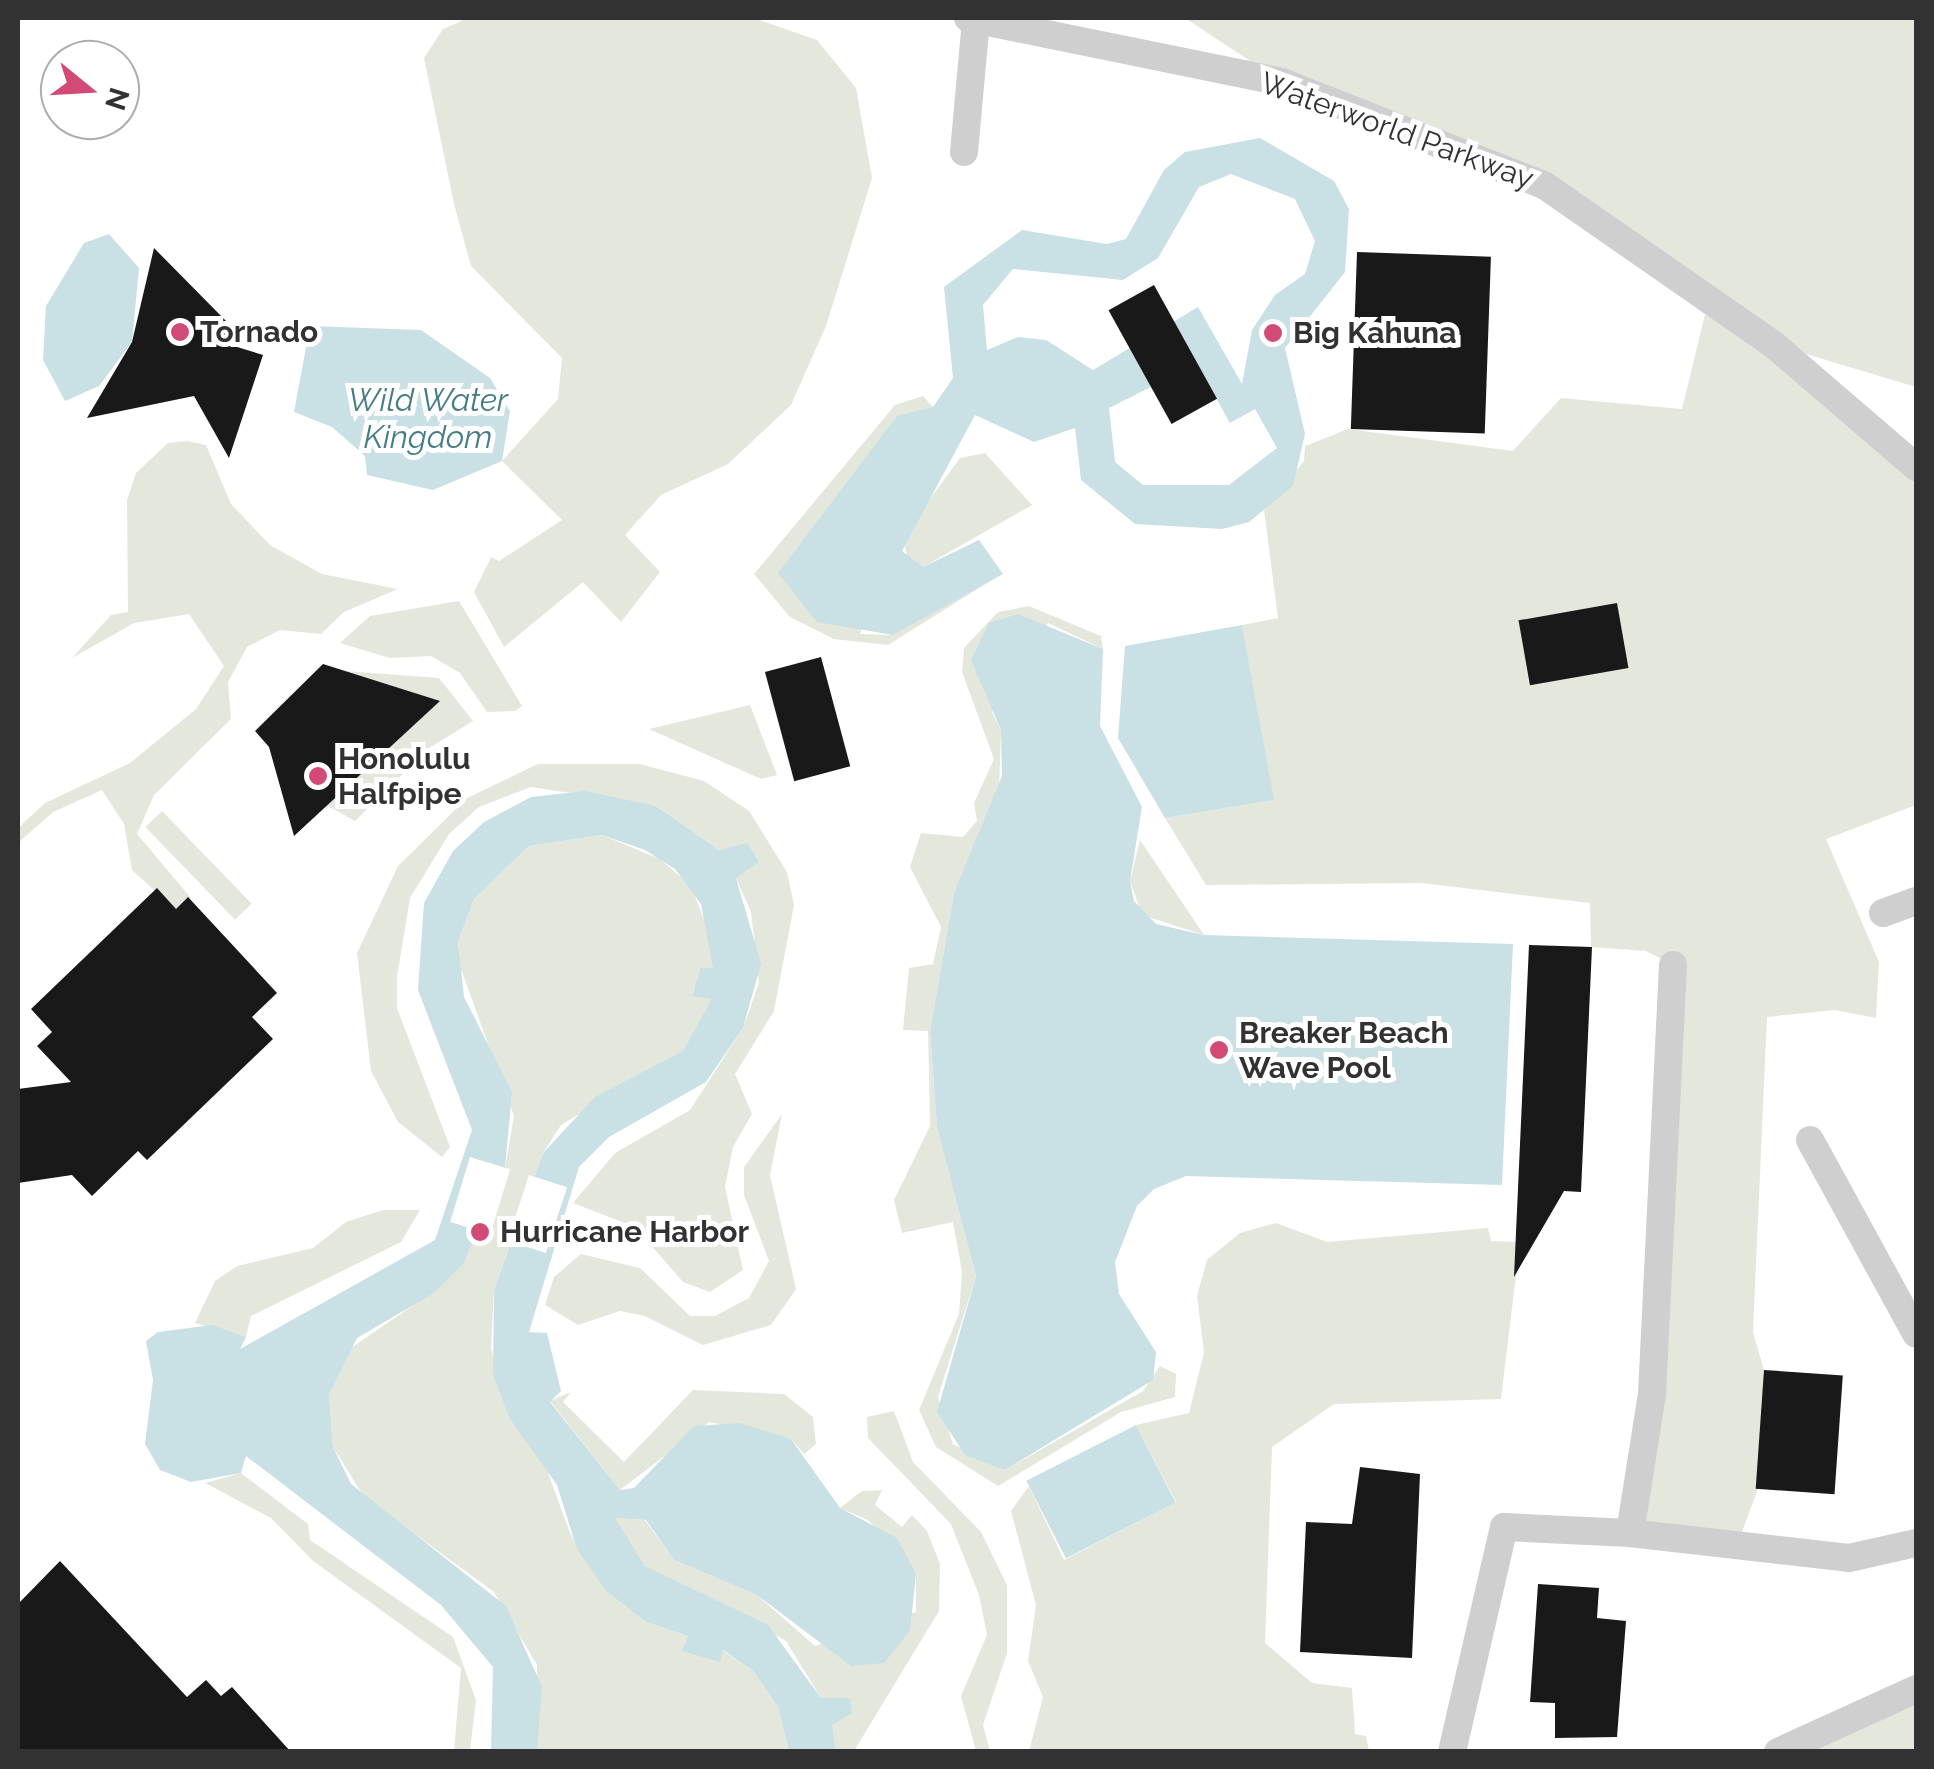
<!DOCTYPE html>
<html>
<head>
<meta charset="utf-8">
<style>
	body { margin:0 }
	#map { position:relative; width:1934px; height:1769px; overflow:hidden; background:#fff; font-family:Raleway,sans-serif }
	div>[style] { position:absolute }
	.green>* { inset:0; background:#e4e8dc; transform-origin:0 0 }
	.water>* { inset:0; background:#c9e0e4; transform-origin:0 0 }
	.pier>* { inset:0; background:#fff; transform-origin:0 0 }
	.building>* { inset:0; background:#191919; transform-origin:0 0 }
	.service>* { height:28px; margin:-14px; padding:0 14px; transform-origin:14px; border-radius:14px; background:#cfcfcf }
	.dots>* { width:28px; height:28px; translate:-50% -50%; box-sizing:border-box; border:5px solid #fff; border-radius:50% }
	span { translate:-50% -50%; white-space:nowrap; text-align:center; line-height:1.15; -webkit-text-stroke:10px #fff; paint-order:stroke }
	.street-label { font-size:30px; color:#323232 }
	.poi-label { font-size:30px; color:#323232; font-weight:700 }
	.left { translate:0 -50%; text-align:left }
	.water-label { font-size:32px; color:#457c86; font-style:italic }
	.frame { position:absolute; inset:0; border:20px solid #323232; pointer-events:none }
	.north { position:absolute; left:40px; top:40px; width:100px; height:100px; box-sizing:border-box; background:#fff; border:2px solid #adadad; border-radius:50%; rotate:108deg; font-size:28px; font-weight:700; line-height:40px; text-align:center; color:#323232 }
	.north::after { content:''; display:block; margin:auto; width:35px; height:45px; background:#d24b76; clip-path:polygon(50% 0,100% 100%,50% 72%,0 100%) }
</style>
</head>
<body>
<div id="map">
	<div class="green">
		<div style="clip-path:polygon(468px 18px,753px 18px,817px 40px,856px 88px,872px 178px,826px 326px,791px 405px,728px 464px,661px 495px,625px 535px,660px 572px,621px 622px,583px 582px,504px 647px,474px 592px,491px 557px,499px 561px,562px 520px,502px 461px,558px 399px,562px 358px,471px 266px,454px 204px,424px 58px,443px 29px)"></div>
		<div style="clip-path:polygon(1185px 18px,1916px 18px,1916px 387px,1776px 345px,1916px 467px,1916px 805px,1826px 839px,1879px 962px,1876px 1018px,1835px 1010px,1767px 1017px,1753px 1332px,1764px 1370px,1758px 1489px,1737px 1545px,1630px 1533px,1673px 965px,1646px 951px,1591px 947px,1590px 903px,1422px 883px,1206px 885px,1165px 818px,1273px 800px,1242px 625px,1278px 618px,1264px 510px,1304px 461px,1305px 446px,1348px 429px,1513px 451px,1561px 398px,1682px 409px,1708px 302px,1544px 185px,1282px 82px)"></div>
		<div style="clip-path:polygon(923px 396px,933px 407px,860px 634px,893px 635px,1011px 568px,888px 645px,834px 639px,790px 617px,754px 574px,895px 405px)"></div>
		<div style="clip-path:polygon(187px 441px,206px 445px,231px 504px,270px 545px,322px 574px,398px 589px,344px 612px,321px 634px,280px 630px,247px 647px,228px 682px,231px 719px,154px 795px,137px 834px,191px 898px,177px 911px,132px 870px,124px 824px,102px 790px,53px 812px,18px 843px,18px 828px,45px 803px,130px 763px,196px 709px,224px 666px,189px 614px,134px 623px,72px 658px,111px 615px,128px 612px,127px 500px,136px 473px,168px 443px)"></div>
		<div style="clip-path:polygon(985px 453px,1032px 505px,923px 567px,909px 562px,902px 537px,960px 458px)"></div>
		<div style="clip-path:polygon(459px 601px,522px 706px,515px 711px,487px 712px,460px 673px,431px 656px,390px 658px,340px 643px,370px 616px)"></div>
		<div style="clip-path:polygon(1029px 606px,1101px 636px,1103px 649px,1048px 623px,992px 712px,1001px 730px,999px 795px,954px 893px,930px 1031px,937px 1128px,976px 1276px,938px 1397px,953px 1444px,1005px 1470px,1143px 1391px,1160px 1366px,1176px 1374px,1175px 1397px,1121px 1412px,998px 1486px,936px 1447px,919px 1410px,959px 1314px,962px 1272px,953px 1222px,902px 1233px,894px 1200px,930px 1126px,928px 1031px,903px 1030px,909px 968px,933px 964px,941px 927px,910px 867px,921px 833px,963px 837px,977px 821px,974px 803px,994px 759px,962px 672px,964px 648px,998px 612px)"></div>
		<div style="clip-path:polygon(345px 671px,439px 678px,473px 721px,429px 748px,355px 821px,326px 805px,430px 710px,415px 693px)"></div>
		<div style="clip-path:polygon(750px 705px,777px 775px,761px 779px,649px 729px)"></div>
		<div style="clip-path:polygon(538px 764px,640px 764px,704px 781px,749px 811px,787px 872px,794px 905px,774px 1011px,735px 1074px,752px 1114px,733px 1147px,725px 1187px,743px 1270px,710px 1292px,683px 1282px,635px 1227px,573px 1203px,615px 1153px,690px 1110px,743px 1028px,759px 983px,751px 912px,736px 878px,719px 850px,656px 806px,531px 787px,479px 807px,449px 834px,410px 898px,397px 977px,397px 1008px,450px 1147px,442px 1157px,398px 1122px,371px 1071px,357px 953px,398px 866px,467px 798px)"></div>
		<div style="left:162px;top:811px;width:129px;height:23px;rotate:46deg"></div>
		<div style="clip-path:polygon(602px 835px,660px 859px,691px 886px,714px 945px,713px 969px,700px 968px,692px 995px,711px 999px,683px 1051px,561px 1125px,543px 1153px,494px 1290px,491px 1348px,510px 1419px,544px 1462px,570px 1533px,606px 1591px,646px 1622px,688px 1636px,683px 1650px,720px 1661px,722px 1650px,753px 1671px,778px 1707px,789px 1751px,537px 1751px,537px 1665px,494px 1592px,364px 1497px,333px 1447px,329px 1394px,345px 1352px,412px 1306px,505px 1168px,514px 1116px,461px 969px,458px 942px,474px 899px,529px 846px)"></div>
		<div style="clip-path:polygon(1140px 840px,1204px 935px,1142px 915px,1130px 881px)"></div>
		<div style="clip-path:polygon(782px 1114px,770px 1175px,796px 1289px,771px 1325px,703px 1345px,645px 1316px,620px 1311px,578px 1325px,545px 1305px,554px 1277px,581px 1254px,640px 1268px,690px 1316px,715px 1316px,749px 1298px,769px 1261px,744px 1195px,744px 1167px)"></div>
		<div style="clip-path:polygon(383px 1210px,420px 1210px,401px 1242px,251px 1316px,246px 1337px,195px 1323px,215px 1281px,237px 1266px,313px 1248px,346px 1222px)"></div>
		<div style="clip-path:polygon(1276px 1223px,1327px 1242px,1488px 1228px,1491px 1241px,1520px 1242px,1501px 1399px,1334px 1404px,1272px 1447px,1265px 1643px,1312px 1683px,1352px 1688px,1355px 1734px,1366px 1736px,1369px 1751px,1029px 1751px,1043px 1697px,1028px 1661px,1036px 1605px,1011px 1511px,1029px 1486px,1064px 1560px,1176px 1502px,1136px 1425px,1189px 1413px,1204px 1352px,1197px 1296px,1207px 1260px,1240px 1233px)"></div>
		<div style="clip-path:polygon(693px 1390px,784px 1394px,813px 1417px,816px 1444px,804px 1454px,791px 1439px,709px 1422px,620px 1490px,550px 1401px,571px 1392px,563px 1402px,624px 1462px)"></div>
		<div style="clip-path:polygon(894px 1411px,913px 1462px,981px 1532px,1007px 1585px,1007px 1653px,983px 1725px,990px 1751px,976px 1751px,961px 1696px,987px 1635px,979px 1595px,951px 1524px,868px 1438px,867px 1417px)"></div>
		<div style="clip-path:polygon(241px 1473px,308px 1524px,310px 1540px,453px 1637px,476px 1700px,470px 1751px,454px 1751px,461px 1668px,313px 1561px,271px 1518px,205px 1483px)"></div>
		<div style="clip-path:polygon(882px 1490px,875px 1505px,902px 1527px,912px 1515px,927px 1531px,940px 1564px,939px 1611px,854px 1751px,836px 1751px,821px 1698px,786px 1641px,645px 1566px,614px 1518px,645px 1520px,674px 1560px,757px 1595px,815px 1646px,916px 1612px,916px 1574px,868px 1520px,840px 1508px,862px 1491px)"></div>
		<div style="clip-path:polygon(1916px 1689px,1916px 1751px,1778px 1751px)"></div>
	</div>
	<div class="water">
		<div style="clip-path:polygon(evenodd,1260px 138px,1334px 181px,1349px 209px,1345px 272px,1285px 348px,1305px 434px,1293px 486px,1249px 522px,1222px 529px,1135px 524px,1081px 480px,1075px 428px,1034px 442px,975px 415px,902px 551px,923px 567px,979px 540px,1003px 574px,893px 635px,817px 622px,778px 573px,897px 416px,933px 407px,953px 378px,944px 287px,1022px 230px,1107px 244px,1126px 239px,1164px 170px,1185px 152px,1260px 138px,1231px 174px,1295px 199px,1315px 241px,1305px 274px,1275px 295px,1252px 330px,1242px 384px,1198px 307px,1093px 370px,1046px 340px,1018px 337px,987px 350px,983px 305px,1013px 269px,1123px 280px,1158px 258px,1199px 187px,1231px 174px,1260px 138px,1169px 378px,1179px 394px,1206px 380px,1230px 423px,1255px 409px,1277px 448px,1229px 485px,1143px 485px,1115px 462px,1109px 408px,1169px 378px)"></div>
		<div style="clip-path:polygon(109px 234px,139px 268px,132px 342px,99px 386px,65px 401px,43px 360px,46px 306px,84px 243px)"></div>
		<div style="clip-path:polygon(310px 326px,421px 330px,490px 378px,510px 411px,502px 461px,433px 490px,367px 475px,365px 456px,332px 427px,294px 412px)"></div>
		<div style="clip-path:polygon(1018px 614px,1103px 649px,1100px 726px,1142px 807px,1130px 881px,1134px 901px,1156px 924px,1204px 935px,1513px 944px,1502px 1185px,1186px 1176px,1154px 1189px,1137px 1206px,1115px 1262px,1119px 1294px,1156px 1352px,1153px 1380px,1005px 1470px,965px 1455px,937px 1412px,976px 1276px,937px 1128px,930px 1031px,954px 893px,1002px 776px,1001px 730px,971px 660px,989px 623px)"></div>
		<div style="clip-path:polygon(1242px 625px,1274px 800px,1165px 818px,1118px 738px,1125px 646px)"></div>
		<div style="clip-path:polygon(585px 791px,656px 806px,719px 850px,747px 843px,759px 862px,736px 878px,761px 964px,743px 1028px,706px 1082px,609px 1137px,579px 1167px,529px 1332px,547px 1333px,561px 1391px,550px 1402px,620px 1490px,634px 1488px,694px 1426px,740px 1423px,791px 1439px,840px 1508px,897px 1538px,916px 1574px,910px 1631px,884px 1663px,851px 1666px,757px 1595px,674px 1560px,646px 1520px,615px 1518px,645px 1566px,768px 1625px,821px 1698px,850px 1698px,852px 1713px,832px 1725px,836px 1751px,789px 1751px,778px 1707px,753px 1671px,723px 1650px,720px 1662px,682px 1651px,688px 1636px,646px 1622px,606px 1591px,577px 1549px,557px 1485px,510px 1419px,493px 1375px,494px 1290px,543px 1153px,595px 1097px,683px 1051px,711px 999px,692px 996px,700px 968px,713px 968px,701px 904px,675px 869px,645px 850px,602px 835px,529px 846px,474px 899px,458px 942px,461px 969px,464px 997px,512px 1092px,505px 1168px,463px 1264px,434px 1293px,357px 1338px,329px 1394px,333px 1447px,351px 1484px,506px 1606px,542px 1687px,537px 1751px,491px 1751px,493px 1667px,441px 1605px,246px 1456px,241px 1473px,191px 1482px,160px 1470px,145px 1444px,153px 1380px,146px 1341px,158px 1332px,212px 1325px,246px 1337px,240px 1349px,435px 1240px,472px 1130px,418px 990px,424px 903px,453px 851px,484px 822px,531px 797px)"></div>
		<div style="left:1136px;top:1425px;width:87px;height:123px;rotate:63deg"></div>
	</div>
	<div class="pier">
		<div style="left:470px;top:1157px;width:42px;height:68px;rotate:17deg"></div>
		<div style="left:529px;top:1175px;width:40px;height:69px;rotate:18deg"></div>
	</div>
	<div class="building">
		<div style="clip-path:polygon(154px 248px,227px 322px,224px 343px,263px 355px,229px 458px,194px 396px,87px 418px,132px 342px)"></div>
		<div style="left:1357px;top:252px;width:134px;height:177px;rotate:2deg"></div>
		<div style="left:1154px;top:285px;width:130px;height:52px;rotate:61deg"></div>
		<div style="left:1617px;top:603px;width:66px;height:100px;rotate:80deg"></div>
		<div style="left:821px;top:657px;width:113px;height:58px;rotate:75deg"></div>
		<div style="clip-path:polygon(323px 664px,440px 701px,294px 836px,269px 747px,255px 731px)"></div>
		<div style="clip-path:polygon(157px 888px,176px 909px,188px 897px,277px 993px,252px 1017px,273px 1039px,147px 1160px,138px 1151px,92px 1196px,72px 1175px,18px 1183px,18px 1089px,71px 1082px,37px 1046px,52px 1032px,31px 1009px)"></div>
		<div style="clip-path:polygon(1529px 945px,1592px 947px,1581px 1192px,1564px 1191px,1514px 1277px)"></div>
		<div style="left:1764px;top:1370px;width:79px;height:119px;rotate:4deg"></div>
		<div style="clip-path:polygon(1360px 1467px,1420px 1474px,1412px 1658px,1300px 1652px,1306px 1522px,1352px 1524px)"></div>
		<div style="clip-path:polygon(60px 1561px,187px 1697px,206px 1680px,221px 1696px,232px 1687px,291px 1752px,18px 1752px,18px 1604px)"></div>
		<div style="clip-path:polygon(1538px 1584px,1599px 1588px,1597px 1618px,1626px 1621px,1617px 1737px,1555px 1738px,1555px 1703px,1530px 1702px)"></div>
	</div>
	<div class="service">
		<div style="left:968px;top:18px;width:320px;rotate:11.5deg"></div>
		<div style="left:1282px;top:82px;width:282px;rotate:21.5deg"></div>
		<div style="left:1544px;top:185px;width:279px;rotate:34.8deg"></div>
		<div style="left:1773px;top:344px;width:189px;rotate:40.7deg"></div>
		<div style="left:964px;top:152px;width:133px;rotate:-84.8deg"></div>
		<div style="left:1883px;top:913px;width:35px;rotate:-20deg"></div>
		<div style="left:1673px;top:965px;width:430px;rotate:92.8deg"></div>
		<div style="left:1652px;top:1394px;width:141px;rotate:99deg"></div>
		<div style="left:1630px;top:1533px;width:220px;rotate:6.5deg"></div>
		<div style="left:1849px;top:1558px;width:69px;rotate:-12.6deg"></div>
		<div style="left:1810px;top:1140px;width:221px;rotate:61.3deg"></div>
		<div style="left:1452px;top:1752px;width:231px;rotate:-77deg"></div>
		<div style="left:1504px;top:1527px;width:126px;rotate:2.7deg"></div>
		<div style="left:1778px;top:1752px;width:152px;rotate:-24.5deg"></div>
	</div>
	<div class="dots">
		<div style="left:180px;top:332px;background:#d24b76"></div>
		<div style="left:1273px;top:333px;background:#d24b76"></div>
		<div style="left:318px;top:776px;background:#d24b76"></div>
		<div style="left:1219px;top:1050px;background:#d24b76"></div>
		<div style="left:480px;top:1232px;background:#d24b76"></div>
	</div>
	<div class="street-label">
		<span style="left:1397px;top:131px;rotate:20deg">Waterworld Parkway</span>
	</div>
	<div class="poi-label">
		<span class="left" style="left:200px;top:332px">Tornado</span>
		<span class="left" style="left:1293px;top:333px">Big Kahuna</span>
		<span class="left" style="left:338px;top:776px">Honolulu<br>Halfpipe</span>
		<span class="left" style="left:1239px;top:1050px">Breaker Beach<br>Wave Pool</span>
		<span class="left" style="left:500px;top:1232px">Hurricane Harbor</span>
	</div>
	<div class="water-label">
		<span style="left:428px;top:419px">Wild Water<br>Kingdom</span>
	</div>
	<div class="frame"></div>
	<div class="north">N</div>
</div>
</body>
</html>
